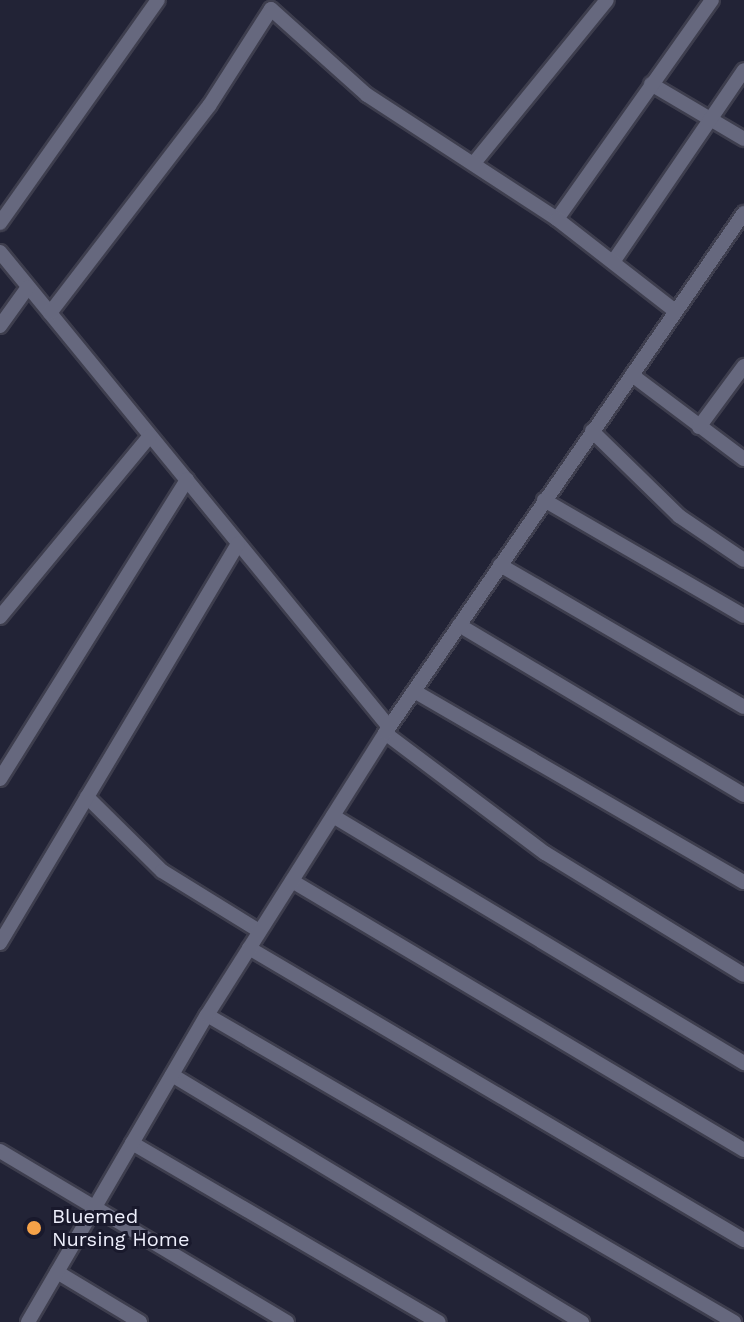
<!DOCTYPE html>
<html>
<head>
<meta charset="utf-8">
<style>
	body { margin:0 }
	#map { position:relative; width:744px; height:1322px; overflow:hidden; background:#222336; font-family:"Work Sans",sans-serif }
	div>[style] { position:absolute }
	.roads { filter:drop-shadow(2px 0 #3e3e4e) drop-shadow(-2px 0 #3e3e4e) drop-shadow(0 2px #3e3e4e) drop-shadow(0 -2px #3e3e4e) }
	.minor>* { height:14px; margin:-7px; padding:0 7px; transform-origin:7px; border-radius:7px; background:#66687e }
	.dots>* { width:22px; height:22px; translate:-50% -50%; box-sizing:border-box; border:4px solid #19192c; border-radius:50% }
	span { translate:-50% -50%; white-space:nowrap; text-align:center; line-height:1.15; -webkit-text-stroke:6px #19192c; paint-order:stroke }
	.poi-label { font-size:20px; color:#eeeffc }
	.left { translate:0 -50%; text-align:left }
</style>
</head>
<body>
<div id="map">
	<div class="roads">
		<div class="minor">
			<div style="left:651px;top:84px;width:108px;rotate:30.6deg"></div>
			<div style="left:474px;top:163px;width:210px;rotate:-50.8deg"></div>
			<div style="left:557px;top:219px;width:268px;rotate:-54.7deg"></div>
			<div style="left:0;top:223px;width:273px;rotate:-54.7deg"></div>
			<div style="left:0;top:252px;width:614px;rotate:50.68deg"></div>
			<div style="left:613px;top:262px;width:232px;rotate:-55.7deg"></div>
			<div style="left:50px;top:313px;width:261px;rotate:-52.5deg"></div>
			<div style="left:209px;top:106px;width:115px;rotate:-57.4deg"></div>
			<div style="left:271px;top:9px;width:129px;rotate:41.9deg"></div>
			<div style="left:367px;top:95px;width:227px;rotate:33.1deg"></div>
			<div style="left:557px;top:219px;width:148px;rotate:37.9deg"></div>
			<div style="left:0;top:326px;width:48px;rotate:-54.3deg"></div>
			<div style="left:632px;top:375px;width:140px;rotate:36.9deg"></div>
			<div style="left:699px;top:427px;width:76px;rotate:-53.6deg"></div>
			<div style="left:592px;top:431px;width:122px;rotate:44.3deg"></div>
			<div style="left:679px;top:516px;width:78px;rotate:34.1deg"></div>
			<div style="left:544px;top:500px;width:231px;rotate:30.1deg"></div>
			<div style="left:500px;top:565px;width:282px;rotate:30.2deg"></div>
			<div style="left:0;top:617px;width:235px;rotate:-50.4deg"></div>
			<div style="left:459px;top:625px;width:332px;rotate:30.8deg"></div>
			<div style="left:414px;top:691px;width:381px;rotate:30.1deg"></div>
			<div style="left:385px;top:733px;width:200px;rotate:36.9deg"></div>
			<div style="left:545px;top:853px;width:233px;rotate:31.5deg"></div>
			<div style="left:0;top:779px;width:353px;rotate:-58deg"></div>
			<div style="left:87px;top:797px;width:105px;rotate:44.6deg"></div>
			<div style="left:162px;top:871px;width:114px;rotate:31.7deg"></div>
			<div style="left:333px;top:816px;width:480px;rotate:31deg"></div>
			<div style="left:292px;top:881px;width:526px;rotate:30.76deg"></div>
			<div style="left:0;top:943px;width:465px;rotate:-59.2deg"></div>
			<div style="left:249px;top:948px;width:575px;rotate:30.54deg"></div>
			<div style="left:207px;top:1015px;width:610px;rotate:30.22deg"></div>
			<div style="left:172px;top:1075px;width:479px;rotate:31.1deg"></div>
			<div style="left:132px;top:1143px;width:355px;rotate:30.3deg"></div>
			<div style="left:0;top:1151px;width:334px;rotate:30.8deg"></div>
			<div style="left:57px;top:1272px;width:97px;rotate:31.1deg"></div>
			<div style="left:28px;top:1322px;width:355px;rotate:-59.8deg"></div>
			<div style="left:207px;top:1015px;width:333px;rotate:-57.7deg"></div>
			<div style="left:385px;top:733px;width:632px;rotate:-55.38deg"></div>
		</div>
	</div>
	<div class="dots">
		<div style="left:34px;top:1228px;background:#f6a248"></div>
	</div>
	<div class="poi-label">
		<span class="left" style="left:52px;top:1228px">Bluemed<br>Nursing Home</span>
	</div>
</div>
</body>
</html>
